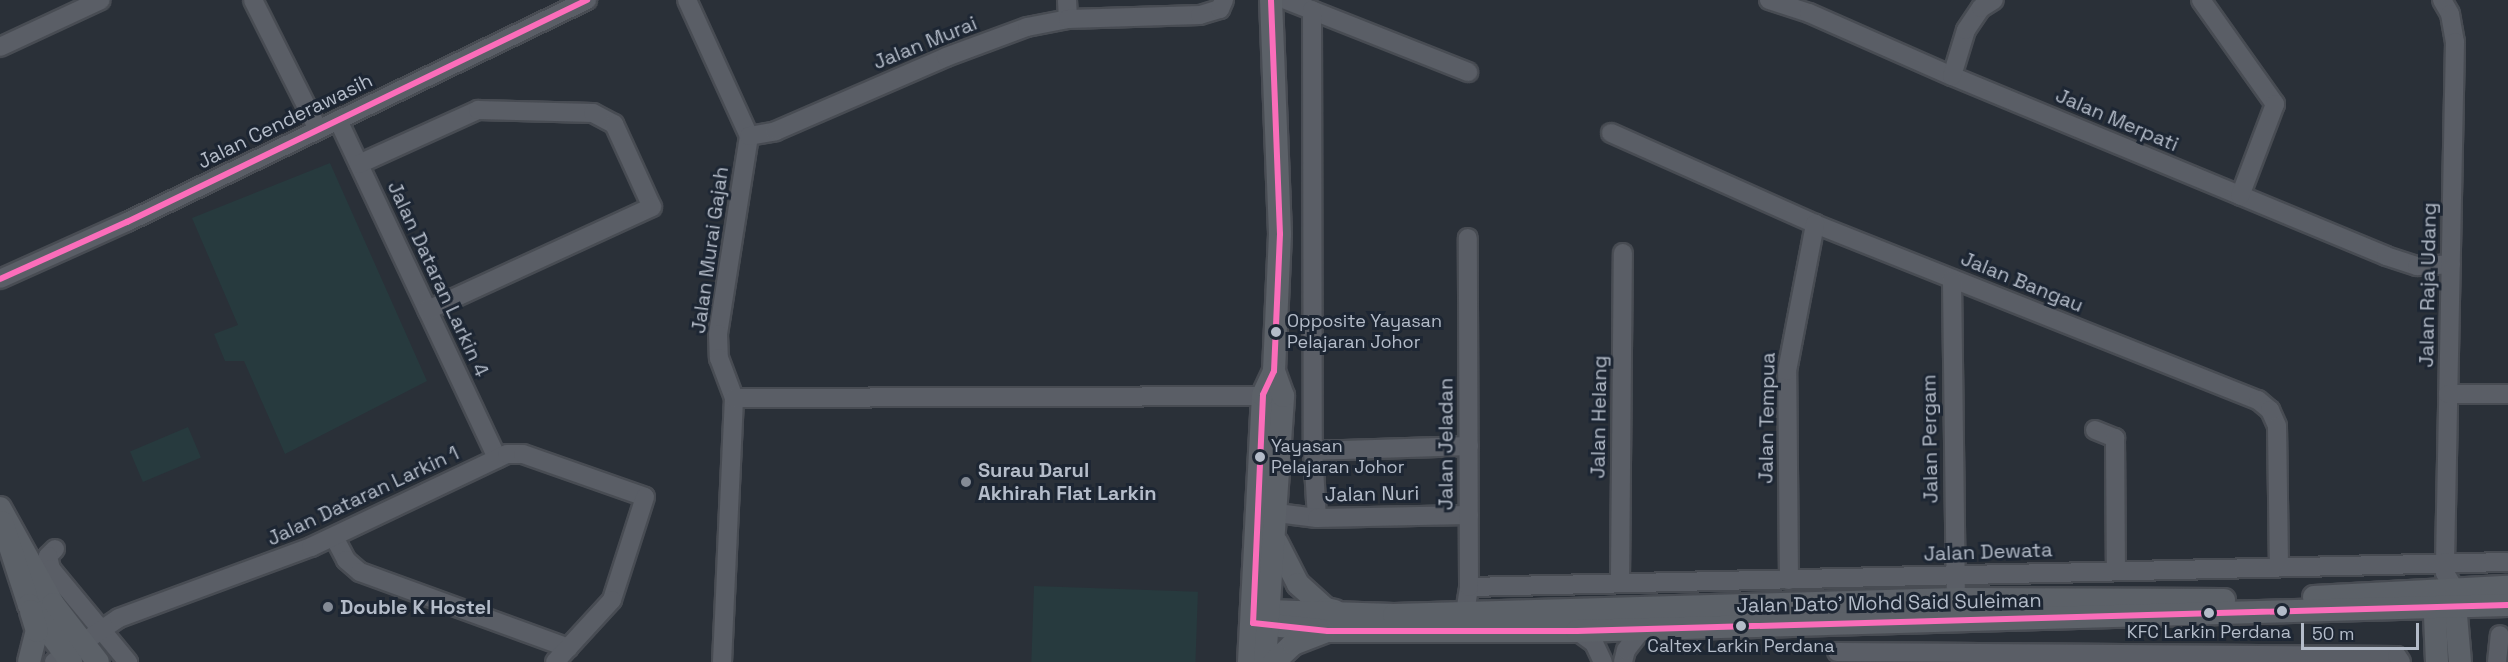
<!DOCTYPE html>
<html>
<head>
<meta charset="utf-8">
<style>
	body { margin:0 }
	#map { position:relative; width:2508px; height:662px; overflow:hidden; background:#2a3038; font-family:"Space Grotesk",sans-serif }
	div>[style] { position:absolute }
	.green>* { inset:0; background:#273a3e; transform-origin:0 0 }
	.roads { filter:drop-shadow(2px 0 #484c53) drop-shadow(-2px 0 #484c53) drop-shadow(0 2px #484c53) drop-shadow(0 -2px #484c53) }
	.minor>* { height:18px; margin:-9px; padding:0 9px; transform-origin:9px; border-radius:9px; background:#5a5e66 }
	.major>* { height:22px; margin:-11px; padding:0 11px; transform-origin:11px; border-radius:11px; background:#5c6168 }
	.bus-1>* { height:6px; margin:-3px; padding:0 3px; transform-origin:3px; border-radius:3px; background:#fb6dba }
	.dots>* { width:16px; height:16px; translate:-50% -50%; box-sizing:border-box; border:3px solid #1d2633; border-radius:50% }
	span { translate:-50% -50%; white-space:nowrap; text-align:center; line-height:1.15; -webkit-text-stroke:6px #1d2633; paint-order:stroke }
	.bus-label { font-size:18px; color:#b4bcc9 }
	.left { translate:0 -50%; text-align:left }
	.street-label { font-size:20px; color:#b4bcc9 }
	.poi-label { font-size:20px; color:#b4bcc9; font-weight:700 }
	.scale { position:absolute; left:2301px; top:623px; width:118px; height:27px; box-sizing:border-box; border:3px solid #b4bcc9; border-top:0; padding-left:8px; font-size:18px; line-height:21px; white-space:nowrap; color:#b4bcc9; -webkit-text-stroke:4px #1d2633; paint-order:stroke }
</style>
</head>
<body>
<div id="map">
	<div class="green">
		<div style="clip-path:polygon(330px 163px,427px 381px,285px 454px,244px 361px,225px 361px,214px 334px,238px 325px,192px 218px)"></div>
		<div style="left:188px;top:427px;width:33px;height:63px;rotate:67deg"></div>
		<div style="left:1034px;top:586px;width:164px;height:76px;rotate:2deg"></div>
	</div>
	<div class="roads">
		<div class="minor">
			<div style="left:253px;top:0;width:144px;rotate:63.3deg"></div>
			<div style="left:687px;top:0;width:149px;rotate:65.5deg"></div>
			<div style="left:749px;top:136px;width:200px;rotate:98.9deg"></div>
			<div style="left:718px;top:334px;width:24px;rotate:88deg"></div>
			<div style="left:719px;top:358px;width:43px;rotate:69.4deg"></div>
			<div style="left:734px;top:398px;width:264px;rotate:92.6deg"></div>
			<div style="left:1067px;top:0;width:19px;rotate:87deg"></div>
			<div style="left:1286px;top:0;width:196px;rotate:21.6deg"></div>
			<div style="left:1769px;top:0;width:42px;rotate:18deg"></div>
			<div style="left:1809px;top:13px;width:156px;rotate:23.8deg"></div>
			<div style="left:1952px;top:76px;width:470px;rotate:22.5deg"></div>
			<div style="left:2386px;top:256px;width:33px;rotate:18deg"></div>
			<div style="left:2417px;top:266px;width:34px;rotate:-3deg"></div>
			<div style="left:2201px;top:0;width:128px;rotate:54.6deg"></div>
			<div style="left:2275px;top:104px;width:98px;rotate:110.8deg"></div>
			<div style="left:2442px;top:0;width:16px;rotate:60deg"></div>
			<div style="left:2450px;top:14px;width:28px;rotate:80deg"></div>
			<div style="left:2455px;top:42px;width:520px;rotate:91.1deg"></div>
			<div style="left:2445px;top:562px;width:11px;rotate:90deg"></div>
			<div style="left:2445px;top:573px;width:17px;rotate:59deg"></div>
			<div style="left:1312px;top:10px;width:441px;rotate:89.9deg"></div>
			<div style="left:1313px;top:451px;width:67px;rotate:86.6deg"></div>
			<div style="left:0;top:47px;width:111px;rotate:-25deg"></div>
			<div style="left:1952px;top:76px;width:48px;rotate:-73.1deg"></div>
			<div style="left:1966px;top:30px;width:27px;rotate:-56deg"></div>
			<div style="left:1981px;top:8px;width:15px;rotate:-32deg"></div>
			<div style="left:338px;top:120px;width:374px;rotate:64.8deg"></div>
			<div style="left:1611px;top:133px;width:223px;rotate:24deg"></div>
			<div style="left:1815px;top:224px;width:477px;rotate:21.7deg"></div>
			<div style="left:2258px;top:400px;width:16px;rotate:40deg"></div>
			<div style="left:2270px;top:410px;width:17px;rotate:66deg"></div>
			<div style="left:2277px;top:426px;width:141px;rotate:89.2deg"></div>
			<div style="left:749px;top:136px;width:27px;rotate:-10deg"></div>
			<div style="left:776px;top:131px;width:185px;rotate:-23.5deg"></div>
			<div style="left:946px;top:57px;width:86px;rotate:-20.3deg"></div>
			<div style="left:1027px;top:27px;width:42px;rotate:-11deg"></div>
			<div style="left:1068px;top:19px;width:132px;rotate:-1.7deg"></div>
			<div style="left:1200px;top:15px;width:21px;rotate:-17deg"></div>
			<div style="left:1220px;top:9px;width:10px;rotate:-66deg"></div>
			<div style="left:359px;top:164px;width:131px;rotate:-24.4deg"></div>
			<div style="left:478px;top:110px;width:115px;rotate:1.5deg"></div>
			<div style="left:593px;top:113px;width:24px;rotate:28deg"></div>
			<div style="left:614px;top:124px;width:91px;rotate:65.4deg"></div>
			<div style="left:652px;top:207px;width:247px;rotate:155.3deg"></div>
			<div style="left:0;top:279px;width:139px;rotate:-24.2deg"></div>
			<div style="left:127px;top:222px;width:511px;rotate:-25.76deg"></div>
			<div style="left:1952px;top:279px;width:309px;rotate:89.3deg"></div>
			<div style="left:2448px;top:394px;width:60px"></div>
			<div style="left:734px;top:398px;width:541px;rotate:-0.21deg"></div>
			<div style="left:2095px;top:430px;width:22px;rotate:22deg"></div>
			<div style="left:2115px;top:438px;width:132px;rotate:89.6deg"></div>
			<div style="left:1313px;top:451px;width:156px;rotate:-1.8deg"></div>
			<div style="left:1277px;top:513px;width:40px;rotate:7.1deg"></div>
			<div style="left:1317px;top:518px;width:152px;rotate:-1.1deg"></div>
			<div style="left:334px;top:537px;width:26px;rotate:62deg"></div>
			<div style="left:346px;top:560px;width:18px;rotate:41deg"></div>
			<div style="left:360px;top:572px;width:222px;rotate:20deg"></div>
			<div style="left:55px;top:549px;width:10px;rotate:135deg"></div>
			<div style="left:48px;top:556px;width:13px;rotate:77deg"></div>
			<div style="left:51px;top:569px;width:121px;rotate:50.4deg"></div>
			<div style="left:1789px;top:580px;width:209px;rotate:-90.5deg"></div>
			<div style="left:1787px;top:371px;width:150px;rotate:-79.2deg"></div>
			<div style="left:1620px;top:581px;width:328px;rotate:-89.5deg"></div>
			<div style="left:1469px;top:587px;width:1039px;rotate:-1.38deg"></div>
			<div style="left:1465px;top:613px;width:26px;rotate:-81deg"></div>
			<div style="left:1469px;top:587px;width:349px;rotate:-90.2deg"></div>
			<div style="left:1577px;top:631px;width:21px;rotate:35deg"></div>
			<div style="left:1594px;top:643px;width:21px;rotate:65deg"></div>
			<div style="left:1837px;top:652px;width:560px;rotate:0.41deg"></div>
			<div style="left:2397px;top:656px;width:7px;rotate:56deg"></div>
			<div style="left:54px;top:662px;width:78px;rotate:-34.1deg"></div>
			<div style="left:119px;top:618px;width:205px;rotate:-20.3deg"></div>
			<div style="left:311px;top:547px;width:217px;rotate:-25.4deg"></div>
			<div style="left:507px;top:454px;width:16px"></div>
			<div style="left:523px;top:454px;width:129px;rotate:19.4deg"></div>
			<div style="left:645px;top:497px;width:108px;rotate:107.8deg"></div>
			<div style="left:612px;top:600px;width:84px;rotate:132.6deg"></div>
			<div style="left:1623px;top:662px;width:12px;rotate:-76deg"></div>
			<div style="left:1626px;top:650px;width:29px;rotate:-52deg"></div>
			<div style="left:2497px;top:662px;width:27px;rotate:-84deg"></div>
		</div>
		<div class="major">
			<div style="left:0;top:508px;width:110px;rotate:61.1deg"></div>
			<div style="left:53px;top:604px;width:73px;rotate:52.2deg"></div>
			<div style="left:2px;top:522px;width:87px;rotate:72deg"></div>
			<div style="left:29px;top:605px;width:71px;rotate:53.6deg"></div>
			<div style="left:1277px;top:543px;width:46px;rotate:62.9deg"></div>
			<div style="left:1298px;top:584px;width:38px;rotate:42deg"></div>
			<div style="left:1326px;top:609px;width:9px;rotate:13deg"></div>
			<div style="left:2454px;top:592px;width:70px;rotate:85.1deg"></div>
			<div style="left:2434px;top:593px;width:69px;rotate:87.5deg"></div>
			<div style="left:2314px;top:597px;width:194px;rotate:-3deg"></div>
			<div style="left:1267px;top:611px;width:127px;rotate:1.8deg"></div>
			<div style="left:1394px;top:615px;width:563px;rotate:-1.63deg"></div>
			<div style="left:1957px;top:599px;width:267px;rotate:0.2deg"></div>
			<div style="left:1253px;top:623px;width:75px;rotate:6.1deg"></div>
			<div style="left:1328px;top:631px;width:249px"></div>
			<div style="left:1577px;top:631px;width:931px;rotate:-1.6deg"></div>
			<div style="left:29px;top:662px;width:32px;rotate:-76deg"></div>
			<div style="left:37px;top:631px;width:21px;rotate:-107deg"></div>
			<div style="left:1249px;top:662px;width:267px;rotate:-87deg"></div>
			<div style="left:1263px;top:395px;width:26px;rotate:-65deg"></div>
			<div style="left:1274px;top:371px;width:137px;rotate:-87.5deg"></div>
			<div style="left:1280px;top:234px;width:234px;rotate:-92.2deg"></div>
			<div style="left:1265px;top:662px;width:267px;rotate:-86.1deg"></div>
			<div style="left:1283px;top:396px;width:27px;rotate:-110deg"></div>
			<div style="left:1274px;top:662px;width:26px;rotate:-43deg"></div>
			<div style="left:1293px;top:644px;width:33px;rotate:-21deg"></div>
		</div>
	</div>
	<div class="bus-1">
		<div style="left:1271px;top:0;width:234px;rotate:87.8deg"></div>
		<div style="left:1280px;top:234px;width:137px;rotate:92.5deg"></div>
		<div style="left:1274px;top:371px;width:26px;rotate:115deg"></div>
		<div style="left:1263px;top:395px;width:228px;rotate:92.5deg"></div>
		<div style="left:1253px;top:623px;width:75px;rotate:6.1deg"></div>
		<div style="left:1328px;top:631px;width:249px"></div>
		<div style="left:1577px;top:631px;width:931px;rotate:-1.6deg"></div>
		<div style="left:0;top:279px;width:139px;rotate:-24.2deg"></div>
		<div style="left:127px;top:222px;width:511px;rotate:-25.76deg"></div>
	</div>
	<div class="dots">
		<div style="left:1276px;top:332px;background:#b4bcc9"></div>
		<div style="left:1260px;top:457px;background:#b4bcc9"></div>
		<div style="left:966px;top:482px;background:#848b96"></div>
		<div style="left:328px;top:607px;background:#848b96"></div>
		<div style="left:2282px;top:611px;background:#b4bcc9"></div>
		<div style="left:2209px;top:613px;background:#b4bcc9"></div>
		<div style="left:1741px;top:626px;background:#b4bcc9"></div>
	</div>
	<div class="bus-label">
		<span class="left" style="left:1287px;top:332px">Opposite Yayasan<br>Pelajaran Johor</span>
		<span class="left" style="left:1271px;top:457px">Yayasan<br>Pelajaran Johor</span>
		<span style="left:2209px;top:632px">KFC Larkin Perdana</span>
		<span style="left:1741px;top:646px">Caltex Larkin Perdana</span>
	</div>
	<div class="street-label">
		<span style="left:925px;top:43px;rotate:-22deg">Jalan Murai</span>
		<span style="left:2117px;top:120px;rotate:23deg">Jalan Merpati</span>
		<span style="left:285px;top:121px;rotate:-26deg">Jalan Cenderawasih</span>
		<span style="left:710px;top:250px;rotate:-82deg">Jalan Murai Gajah</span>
		<span style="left:438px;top:279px;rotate:65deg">Jalan Dataran Larkin 4</span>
		<span style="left:2022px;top:282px;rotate:22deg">Jalan Bangau</span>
		<span style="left:2428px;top:285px;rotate:-89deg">Jalan Raja Udang</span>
		<span style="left:1599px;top:417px;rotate:-89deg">Jalan Helang</span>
		<span style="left:1767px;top:418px;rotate:-89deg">Jalan Tempua</span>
		<span style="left:1930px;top:439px;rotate:-91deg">Jalan Pergam</span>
		<span style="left:1446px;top:444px;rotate:-90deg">Jalan Jeladan</span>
		<span style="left:1372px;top:494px;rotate:-1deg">Jalan Nuri</span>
		<span style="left:363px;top:496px;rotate:-25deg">Jalan Dataran Larkin 1</span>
		<span style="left:1988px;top:552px;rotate:-2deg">Jalan Dewata</span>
		<span style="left:1889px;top:603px;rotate:-1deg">Jalan Dato' Mohd Said Suleiman</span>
	</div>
	<div class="poi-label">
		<span class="left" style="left:978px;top:482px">Surau Darul<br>Akhirah Flat Larkin</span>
		<span class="left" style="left:340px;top:607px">Double K Hostel</span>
	</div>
	<div class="scale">50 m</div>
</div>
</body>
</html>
